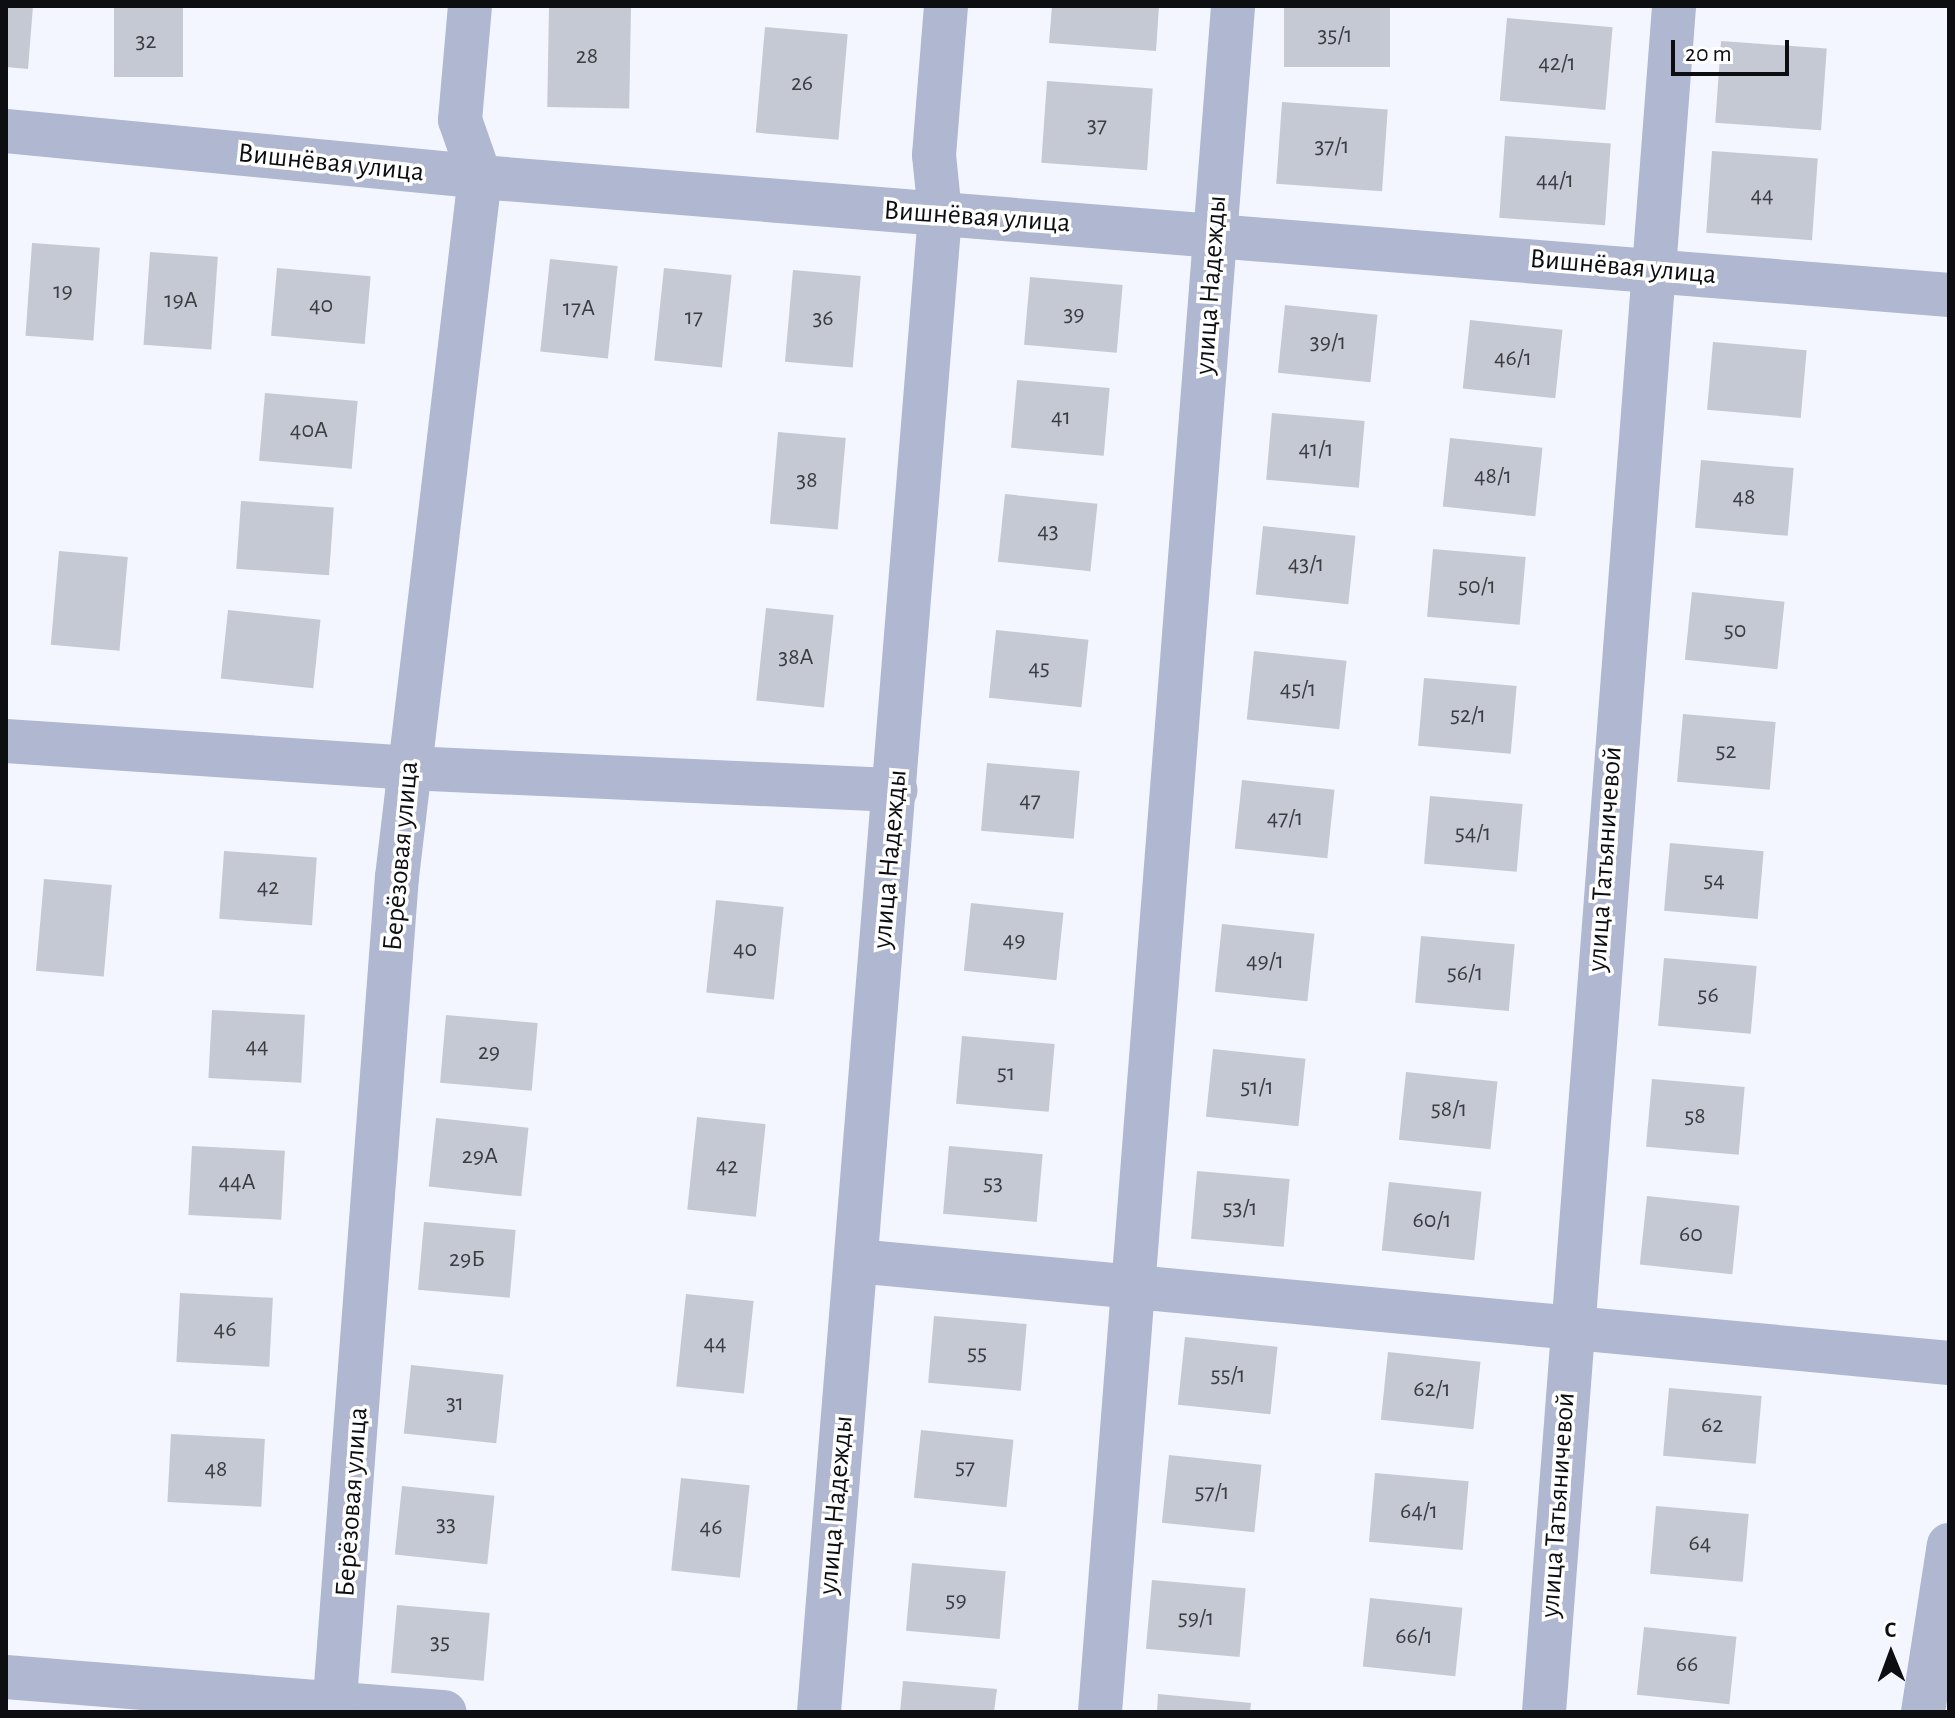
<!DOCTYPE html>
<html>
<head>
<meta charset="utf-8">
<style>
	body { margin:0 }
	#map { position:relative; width:1955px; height:1718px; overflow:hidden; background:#f3f6ff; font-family:"Alegreya Sans",sans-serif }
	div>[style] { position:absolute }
	.building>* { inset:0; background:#c5c9d3; transform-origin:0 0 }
	.minor>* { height:44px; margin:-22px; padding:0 22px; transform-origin:22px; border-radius:22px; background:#afb7d1 }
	span { translate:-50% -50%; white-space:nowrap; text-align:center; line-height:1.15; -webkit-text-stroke:7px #fff; paint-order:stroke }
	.number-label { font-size:24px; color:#3b3d42 }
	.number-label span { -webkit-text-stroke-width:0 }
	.street-label { font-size:28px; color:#0d0e11 }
	.frame { position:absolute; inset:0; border:8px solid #0d0e11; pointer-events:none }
	.north { position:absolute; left:1851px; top:1614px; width:80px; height:80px; -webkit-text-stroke:6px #fff; paint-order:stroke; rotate:359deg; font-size:22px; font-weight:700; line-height:32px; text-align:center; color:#0d0e11 }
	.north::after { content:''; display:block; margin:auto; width:28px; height:36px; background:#0d0e11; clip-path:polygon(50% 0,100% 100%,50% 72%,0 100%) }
	.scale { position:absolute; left:1671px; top:40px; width:118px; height:36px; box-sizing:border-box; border:4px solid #0d0e11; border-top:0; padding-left:10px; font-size:24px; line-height:28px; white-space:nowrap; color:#0d0e11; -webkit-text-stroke:6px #fff; paint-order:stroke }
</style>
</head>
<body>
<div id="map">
	<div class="building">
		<div style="clip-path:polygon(6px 6px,33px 6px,28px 69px,6px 67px)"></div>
		<div style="left:114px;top:6px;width:69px;height:71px"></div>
		<div style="left:549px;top:6px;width:82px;height:101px;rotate:1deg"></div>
		<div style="clip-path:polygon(1052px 6px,1159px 6px,1156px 51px,1049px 43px)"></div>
		<div style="left:1284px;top:6px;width:106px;height:61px"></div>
		<div style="left:1507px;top:18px;width:106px;height:83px;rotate:5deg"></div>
		<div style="left:765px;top:27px;width:83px;height:106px;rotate:5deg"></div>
		<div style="left:1721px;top:41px;width:106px;height:82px;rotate:4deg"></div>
		<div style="left:1047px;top:81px;width:106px;height:82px;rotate:4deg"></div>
		<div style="left:1282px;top:102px;width:106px;height:82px;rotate:4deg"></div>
		<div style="left:1505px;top:136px;width:106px;height:82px;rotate:4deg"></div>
		<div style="left:1712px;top:151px;width:106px;height:82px;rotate:4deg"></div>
		<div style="left:32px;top:243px;width:68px;height:93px;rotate:4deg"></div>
		<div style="left:150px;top:252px;width:68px;height:93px;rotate:4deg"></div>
		<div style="left:550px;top:259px;width:68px;height:93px;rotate:6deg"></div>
		<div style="left:277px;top:268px;width:94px;height:68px;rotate:5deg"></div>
		<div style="left:664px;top:268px;width:68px;height:93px;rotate:6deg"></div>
		<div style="left:793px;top:270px;width:68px;height:92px;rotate:5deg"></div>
		<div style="left:1030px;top:277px;width:93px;height:68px;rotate:5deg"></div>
		<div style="left:1285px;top:305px;width:93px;height:68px;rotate:6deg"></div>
		<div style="left:1470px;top:320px;width:93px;height:69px;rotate:6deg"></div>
		<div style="left:1713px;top:342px;width:94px;height:68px;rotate:5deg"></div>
		<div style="left:1017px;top:380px;width:93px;height:68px;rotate:5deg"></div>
		<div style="left:265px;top:393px;width:93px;height:68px;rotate:5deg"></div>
		<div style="left:1272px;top:413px;width:93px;height:67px;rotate:5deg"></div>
		<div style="left:778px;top:432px;width:68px;height:92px;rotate:5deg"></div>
		<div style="left:1450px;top:438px;width:93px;height:69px;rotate:6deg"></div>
		<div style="left:1701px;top:460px;width:93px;height:68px;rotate:5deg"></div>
		<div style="left:1005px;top:494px;width:93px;height:68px;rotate:6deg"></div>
		<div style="left:241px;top:501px;width:93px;height:68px;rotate:4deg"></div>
		<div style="left:1263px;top:526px;width:93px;height:69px;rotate:6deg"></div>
		<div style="left:1433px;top:549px;width:93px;height:68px;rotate:5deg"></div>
		<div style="left:59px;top:551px;width:69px;height:94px;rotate:5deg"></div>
		<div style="left:1692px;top:592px;width:93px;height:68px;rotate:6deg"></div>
		<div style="left:766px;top:608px;width:68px;height:93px;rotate:6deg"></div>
		<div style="left:228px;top:610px;width:93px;height:69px;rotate:6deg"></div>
		<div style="left:996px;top:630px;width:93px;height:68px;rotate:6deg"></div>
		<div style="left:1254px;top:651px;width:93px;height:69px;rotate:6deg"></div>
		<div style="left:1424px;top:678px;width:93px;height:68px;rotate:5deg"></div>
		<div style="left:1683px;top:714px;width:93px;height:68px;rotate:5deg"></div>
		<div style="left:987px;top:763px;width:93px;height:68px;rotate:5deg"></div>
		<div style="left:1242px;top:780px;width:93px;height:69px;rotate:6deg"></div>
		<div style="left:1430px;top:796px;width:93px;height:68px;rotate:5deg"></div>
		<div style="left:1670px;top:843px;width:94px;height:68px;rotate:5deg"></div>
		<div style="left:224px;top:851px;width:93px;height:68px;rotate:4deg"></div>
		<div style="left:44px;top:879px;width:68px;height:92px;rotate:5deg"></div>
		<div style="left:716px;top:900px;width:68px;height:93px;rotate:6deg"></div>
		<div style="left:971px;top:903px;width:93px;height:68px;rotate:6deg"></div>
		<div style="left:1222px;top:924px;width:93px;height:68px;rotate:6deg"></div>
		<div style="left:1421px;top:936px;width:94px;height:67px;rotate:5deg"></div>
		<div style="left:1664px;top:958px;width:93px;height:68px;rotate:5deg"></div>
		<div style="left:212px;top:1010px;width:93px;height:68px;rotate:3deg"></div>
		<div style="left:446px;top:1015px;width:92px;height:68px;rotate:5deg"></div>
		<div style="left:962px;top:1036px;width:93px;height:68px;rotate:5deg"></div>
		<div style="left:1213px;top:1049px;width:93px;height:68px;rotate:6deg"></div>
		<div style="left:1406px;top:1072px;width:92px;height:68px;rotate:6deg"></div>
		<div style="left:1652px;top:1079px;width:93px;height:68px;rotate:5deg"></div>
		<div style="left:697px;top:1117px;width:69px;height:93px;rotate:6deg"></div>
		<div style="left:436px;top:1118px;width:93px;height:69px;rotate:6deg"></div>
		<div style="left:192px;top:1146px;width:93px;height:69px;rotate:3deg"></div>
		<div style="left:949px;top:1146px;width:94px;height:68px;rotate:5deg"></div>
		<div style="left:1197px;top:1171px;width:93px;height:68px;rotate:5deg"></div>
		<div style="left:1389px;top:1182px;width:93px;height:69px;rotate:6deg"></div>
		<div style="left:1647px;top:1196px;width:93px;height:69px;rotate:6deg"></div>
		<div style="left:424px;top:1222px;width:92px;height:68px;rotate:5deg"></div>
		<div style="left:180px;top:1293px;width:93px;height:69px;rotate:3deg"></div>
		<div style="left:686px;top:1294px;width:68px;height:93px;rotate:6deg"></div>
		<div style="left:934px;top:1316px;width:93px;height:67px;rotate:5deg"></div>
		<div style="left:1185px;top:1337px;width:93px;height:68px;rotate:6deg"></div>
		<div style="left:1388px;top:1352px;width:93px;height:68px;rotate:6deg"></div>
		<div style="left:411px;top:1365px;width:93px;height:69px;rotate:6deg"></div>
		<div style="left:1669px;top:1388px;width:93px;height:68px;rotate:5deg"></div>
		<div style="left:921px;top:1430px;width:93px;height:68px;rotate:6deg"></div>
		<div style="left:171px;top:1434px;width:94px;height:68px;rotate:3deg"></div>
		<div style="left:1169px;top:1455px;width:93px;height:68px;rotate:6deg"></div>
		<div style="left:1375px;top:1473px;width:94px;height:69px;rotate:5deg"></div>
		<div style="left:681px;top:1478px;width:69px;height:93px;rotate:6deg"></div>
		<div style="left:402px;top:1486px;width:93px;height:69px;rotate:6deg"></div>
		<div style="left:1656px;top:1506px;width:93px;height:68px;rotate:5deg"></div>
		<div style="left:912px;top:1563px;width:94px;height:68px;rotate:5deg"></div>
		<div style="left:1152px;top:1580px;width:94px;height:69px;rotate:5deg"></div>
		<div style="left:1370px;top:1598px;width:93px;height:69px;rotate:6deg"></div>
		<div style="left:397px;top:1605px;width:93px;height:68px;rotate:5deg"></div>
		<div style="left:1644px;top:1627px;width:93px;height:68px;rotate:6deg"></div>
		<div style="clip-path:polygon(903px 1681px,997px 1689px,994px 1712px,900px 1712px)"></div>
		<div style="clip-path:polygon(1158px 1694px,1251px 1703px,1250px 1712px,1157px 1712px)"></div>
	</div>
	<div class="minor">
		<div style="left:6px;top:131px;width:476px;rotate:5.5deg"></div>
		<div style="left:480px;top:177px;width:1474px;rotate:4.59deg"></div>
		<div style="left:6px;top:741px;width:403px;rotate:3.8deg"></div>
		<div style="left:408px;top:768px;width:488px;rotate:2.6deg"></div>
		<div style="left:856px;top:1261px;width:1098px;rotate:5.33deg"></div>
		<div style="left:6px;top:1677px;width:440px;rotate:4.6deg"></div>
		<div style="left:334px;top:1712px;width:837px;rotate:-85.69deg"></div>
		<div style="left:397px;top:877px;width:705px;rotate:-83.24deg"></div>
		<div style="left:480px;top:177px;width:60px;rotate:-109.3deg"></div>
		<div style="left:460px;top:120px;width:114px;rotate:-85deg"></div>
		<div style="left:819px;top:1712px;width:1503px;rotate:-85.38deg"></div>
		<div style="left:940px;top:214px;width:59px;rotate:-95.8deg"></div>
		<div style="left:934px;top:155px;width:149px;rotate:-85.4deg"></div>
		<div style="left:1100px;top:1712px;width:1711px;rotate:-85.54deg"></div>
		<div style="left:1544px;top:1712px;width:1711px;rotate:-85.64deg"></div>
		<div style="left:1923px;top:1712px;width:169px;rotate:-81.2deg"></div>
	</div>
	<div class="number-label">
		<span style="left:1335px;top:36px">35/1</span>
		<span style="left:146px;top:42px">32</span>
		<span style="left:587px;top:57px">28</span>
		<span style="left:1557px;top:64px">42/1</span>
		<span style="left:802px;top:84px">26</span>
		<span style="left:1097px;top:126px">37</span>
		<span style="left:1332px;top:147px">37/1</span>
		<span style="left:1555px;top:181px">44/1</span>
		<span style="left:1762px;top:196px">44</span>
		<span style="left:63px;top:292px">19</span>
		<span style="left:181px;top:301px">19А</span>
		<span style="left:321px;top:306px">40</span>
		<span style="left:579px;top:309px">17А</span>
		<span style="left:1074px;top:315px">39</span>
		<span style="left:694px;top:318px">17</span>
		<span style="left:823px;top:319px">36</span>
		<span style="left:1328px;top:343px">39/1</span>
		<span style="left:1513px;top:359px">46/1</span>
		<span style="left:1061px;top:418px">41</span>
		<span style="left:309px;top:431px">40А</span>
		<span style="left:1316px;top:450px">41/1</span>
		<span style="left:1493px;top:477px">48/1</span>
		<span style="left:807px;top:481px">38</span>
		<span style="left:1744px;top:498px">48</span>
		<span style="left:1048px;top:532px">43</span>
		<span style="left:1306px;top:565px">43/1</span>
		<span style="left:1477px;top:587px">50/1</span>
		<span style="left:1735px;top:631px">50</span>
		<span style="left:796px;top:658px">38А</span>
		<span style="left:1039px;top:669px">45</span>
		<span style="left:1298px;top:690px">45/1</span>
		<span style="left:1468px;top:716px">52/1</span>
		<span style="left:1726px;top:752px">52</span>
		<span style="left:1030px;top:801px">47</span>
		<span style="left:1285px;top:819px">47/1</span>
		<span style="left:1473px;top:834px">54/1</span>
		<span style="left:1714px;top:881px">54</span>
		<span style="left:268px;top:888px">42</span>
		<span style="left:1014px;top:941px">49</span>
		<span style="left:745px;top:950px">40</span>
		<span style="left:1265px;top:962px">49/1</span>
		<span style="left:1465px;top:974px">56/1</span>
		<span style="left:1708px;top:996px">56</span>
		<span style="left:257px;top:1047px">44</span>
		<span style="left:489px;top:1053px">29</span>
		<span style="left:1006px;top:1074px">51</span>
		<span style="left:1257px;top:1088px">51/1</span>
		<span style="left:1449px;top:1110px">58/1</span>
		<span style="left:1695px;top:1117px">58</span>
		<span style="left:480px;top:1157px">29А</span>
		<span style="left:727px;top:1167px">42</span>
		<span style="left:237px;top:1183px">44А</span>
		<span style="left:993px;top:1184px">53</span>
		<span style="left:1240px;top:1209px">53/1</span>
		<span style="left:1432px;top:1221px">60/1</span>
		<span style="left:1691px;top:1235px">60</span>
		<span style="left:467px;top:1260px">29Б</span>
		<span style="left:225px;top:1330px">46</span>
		<span style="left:715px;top:1344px">44</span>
		<span style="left:977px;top:1354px">55</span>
		<span style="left:1228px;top:1376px">55/1</span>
		<span style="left:1432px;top:1390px">62/1</span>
		<span style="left:455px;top:1404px">31</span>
		<span style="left:1712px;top:1426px">62</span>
		<span style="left:965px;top:1468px">57</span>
		<span style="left:216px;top:1470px">48</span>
		<span style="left:1212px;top:1493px">57/1</span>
		<span style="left:1419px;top:1512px">64/1</span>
		<span style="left:446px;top:1525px">33</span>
		<span style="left:711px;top:1528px">46</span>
		<span style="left:1700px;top:1544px">64</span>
		<span style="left:956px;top:1601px">59</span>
		<span style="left:1196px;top:1619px">59/1</span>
		<span style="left:1414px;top:1637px">66/1</span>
		<span style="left:440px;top:1643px">35</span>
		<span style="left:1687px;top:1665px">66</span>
	</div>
	<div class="street-label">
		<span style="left:331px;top:163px;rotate:6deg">Вишнёвая улица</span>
		<span style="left:977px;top:217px;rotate:4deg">Вишнёвая улица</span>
		<span style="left:1623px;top:267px;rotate:5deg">Вишнёвая улица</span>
		<span style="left:1211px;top:285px;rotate:-86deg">улица Надежды</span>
		<span style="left:401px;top:856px;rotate:-85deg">Берёзовая улица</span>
		<span style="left:890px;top:859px;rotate:-85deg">улица Надежды</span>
		<span style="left:1605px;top:859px;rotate:-86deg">улица Татьяничевой</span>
		<span style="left:352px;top:1502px;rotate:-86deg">Берёзовая улица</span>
		<span style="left:836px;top:1505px;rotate:-85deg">улица Надежды</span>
		<span style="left:1558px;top:1505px;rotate:-86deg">улица Татьяничевой</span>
	</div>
	<div class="frame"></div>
	<div class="north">С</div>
	<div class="scale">20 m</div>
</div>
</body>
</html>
